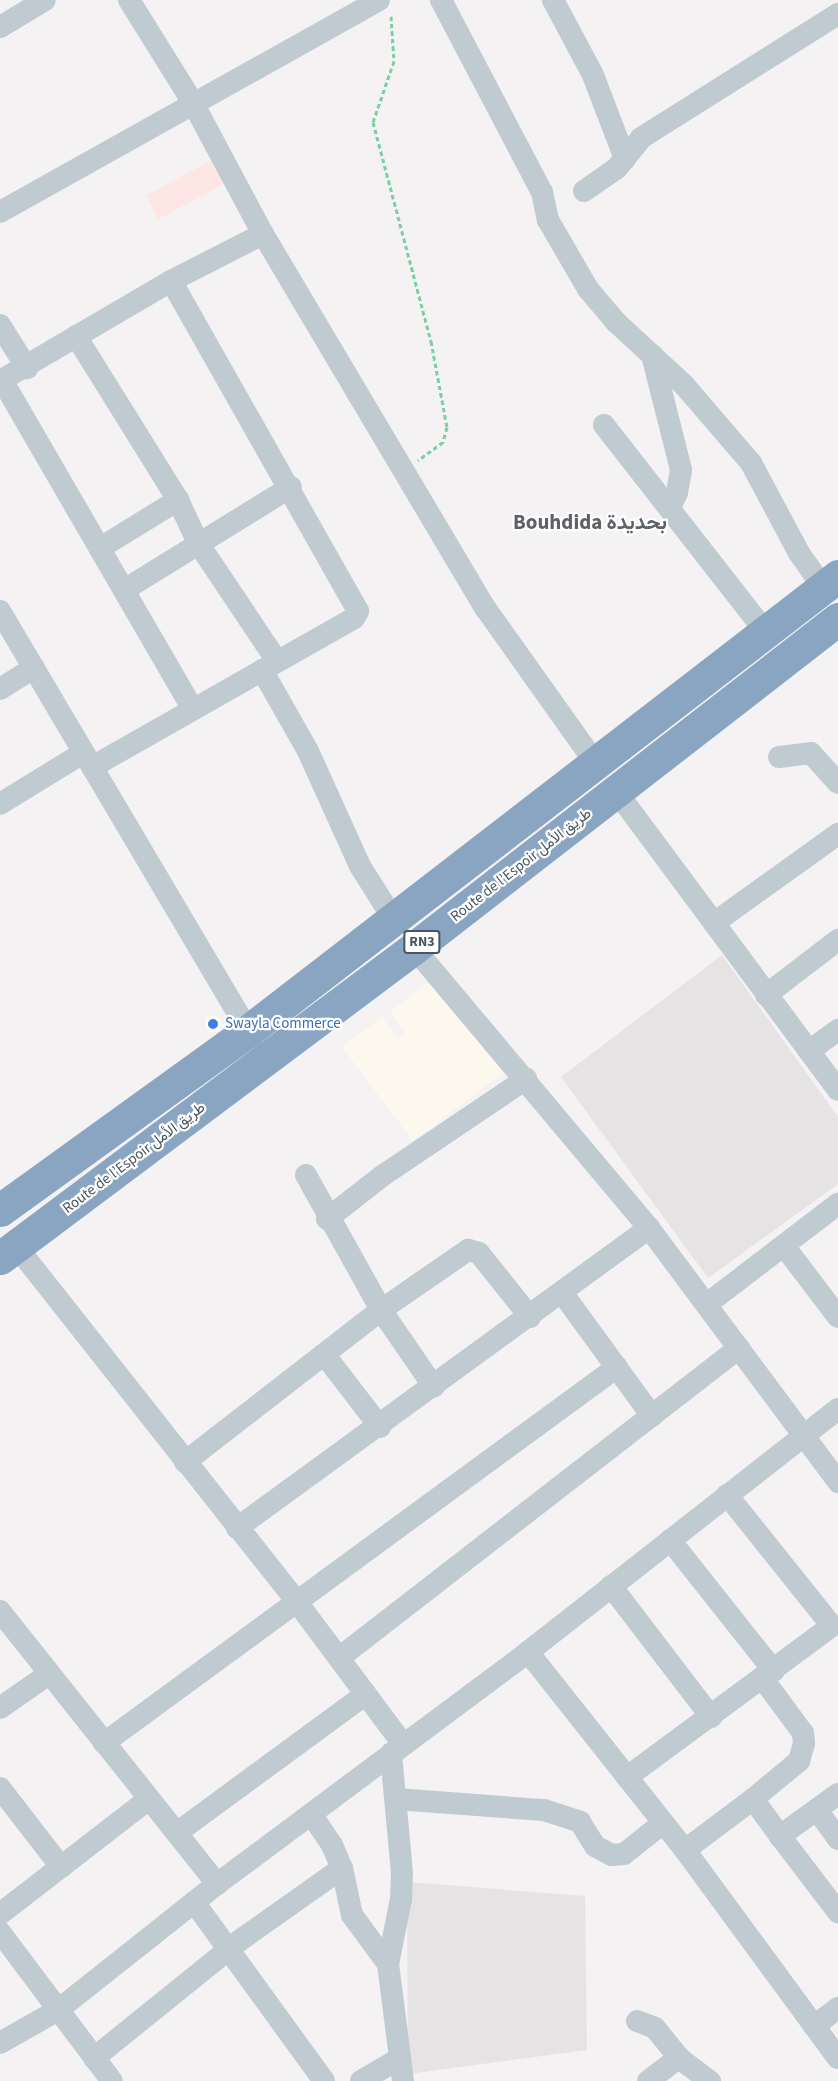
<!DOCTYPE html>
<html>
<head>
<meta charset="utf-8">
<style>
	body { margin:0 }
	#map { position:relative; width:838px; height:2081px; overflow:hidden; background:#f4f2f2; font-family:"Source Sans 3",Vazirmatn,sans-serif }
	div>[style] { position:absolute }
	.commercial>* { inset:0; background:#fdf8ee }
	.education>* { inset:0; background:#e5e3e4 }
	.medical>* { inset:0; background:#fce7e5; transform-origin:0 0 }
	.path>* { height:3px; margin-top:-1.5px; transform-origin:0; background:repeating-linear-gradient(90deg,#79d0a4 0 4.5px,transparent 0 7.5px) }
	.minor>* { height:22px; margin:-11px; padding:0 11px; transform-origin:11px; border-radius:11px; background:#c0cad1 }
	.highway>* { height:33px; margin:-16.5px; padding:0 16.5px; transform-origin:16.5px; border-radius:16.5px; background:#8aa5c1 }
	.dots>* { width:16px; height:16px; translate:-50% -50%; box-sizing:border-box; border:3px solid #fff; border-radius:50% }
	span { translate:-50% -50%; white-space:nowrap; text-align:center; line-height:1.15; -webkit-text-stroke:4.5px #fff; paint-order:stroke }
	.shield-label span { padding:2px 4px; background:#fff; border:2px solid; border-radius:4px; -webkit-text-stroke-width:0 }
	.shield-label { font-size:14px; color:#495660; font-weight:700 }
	.street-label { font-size:15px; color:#495660 }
	.shop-label { font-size:15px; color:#366cbe }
	.left { translate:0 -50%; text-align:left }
	.district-label { font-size:21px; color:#5e6267; font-weight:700 }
</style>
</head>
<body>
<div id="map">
	<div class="commercial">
		<div style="clip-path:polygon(432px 980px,503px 1073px,413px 1141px,342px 1047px,382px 1017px,398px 1039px,406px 1033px,390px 1011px)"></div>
	</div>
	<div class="education">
		<div style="clip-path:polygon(722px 955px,838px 1117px,838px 1184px,708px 1278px,561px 1077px)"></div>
		<div style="clip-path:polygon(407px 1882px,585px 1896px,587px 2050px,408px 2074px)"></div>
	</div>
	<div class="medical">
		<div style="left:212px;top:160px;width:27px;height:75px;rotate:62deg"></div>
	</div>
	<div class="path">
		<div style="left:391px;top:16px;width:45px;rotate:86.2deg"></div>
		<div style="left:394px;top:61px;width:65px;rotate:109deg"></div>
		<div style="left:373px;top:122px;width:227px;rotate:75.2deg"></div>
		<div style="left:431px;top:341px;width:87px;rotate:79.5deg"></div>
		<div style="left:447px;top:427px;width:16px;rotate:105deg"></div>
		<div style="left:443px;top:442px;width:31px;rotate:144deg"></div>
	</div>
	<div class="minor">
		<div style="left:129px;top:0;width:121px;rotate:58.1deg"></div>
		<div style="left:193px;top:103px;width:149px;rotate:61.9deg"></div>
		<div style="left:263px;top:234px;width:436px;rotate:59.3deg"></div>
		<div style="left:486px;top:609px;width:190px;rotate:54.6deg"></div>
		<div style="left:441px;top:0;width:217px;rotate:62.3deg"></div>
		<div style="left:542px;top:192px;width:29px;rotate:78deg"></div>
		<div style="left:548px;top:220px;width:80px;rotate:59.9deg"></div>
		<div style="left:588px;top:289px;width:43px;rotate:49.7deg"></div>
		<div style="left:616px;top:322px;width:93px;rotate:42.8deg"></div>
		<div style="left:684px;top:385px;width:103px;rotate:49.3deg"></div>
		<div style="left:751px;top:463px;width:102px;rotate:61.9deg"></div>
		<div style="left:799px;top:553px;width:42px;rotate:54.8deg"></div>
		<div style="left:553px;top:0;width:85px;rotate:61.9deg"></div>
		<div style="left:593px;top:75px;width:90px;rotate:69.1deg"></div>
		<div style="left:0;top:27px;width:52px;rotate:-31deg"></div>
		<div style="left:584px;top:191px;width:40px;rotate:-34.9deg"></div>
		<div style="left:617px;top:168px;width:38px;rotate:-51deg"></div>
		<div style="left:641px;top:138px;width:233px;rotate:-32.2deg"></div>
		<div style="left:0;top:212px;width:434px;rotate:-29.2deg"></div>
		<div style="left:0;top:325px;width:51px;rotate:57.9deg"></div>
		<div style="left:76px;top:336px;width:193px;rotate:58.1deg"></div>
		<div style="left:178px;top:500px;width:47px;rotate:65.1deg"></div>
		<div style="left:198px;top:543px;width:142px;rotate:56.2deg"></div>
		<div style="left:652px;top:355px;width:119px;rotate:75.8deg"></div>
		<div style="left:681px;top:470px;width:23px;rotate:100deg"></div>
		<div style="left:677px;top:493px;width:16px;rotate:117deg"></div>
		<div style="left:2px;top:380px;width:380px;rotate:59.9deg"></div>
		<div style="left:0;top:381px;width:198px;rotate:-30.3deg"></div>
		<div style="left:171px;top:281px;width:103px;rotate:-27.1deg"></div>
		<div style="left:604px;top:425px;width:261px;rotate:52deg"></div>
		<div style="left:100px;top:548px;width:92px;rotate:-31.6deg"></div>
		<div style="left:124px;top:590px;width:196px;rotate:-31.7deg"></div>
		<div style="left:0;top:611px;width:488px;rotate:59.4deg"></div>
		<div style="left:262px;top:670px;width:93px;rotate:60.4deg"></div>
		<div style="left:308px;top:751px;width:126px;rotate:65.7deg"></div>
		<div style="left:360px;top:866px;width:64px;rotate:57.8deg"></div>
		<div style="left:0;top:689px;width:40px;rotate:-32deg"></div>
		<div style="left:779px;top:757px;width:32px;rotate:-7deg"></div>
		<div style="left:811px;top:753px;width:40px;rotate:48deg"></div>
		<div style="left:92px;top:767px;width:301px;rotate:-29.6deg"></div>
		<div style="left:354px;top:618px;width:8px;rotate:-60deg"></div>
		<div style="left:358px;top:611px;width:379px;rotate:-119.5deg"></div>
		<div style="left:616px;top:791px;width:372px;rotate:53.4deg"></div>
		<div style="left:0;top:804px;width:97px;rotate:-31.6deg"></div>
		<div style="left:714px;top:923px;width:153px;rotate:-35.7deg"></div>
		<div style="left:414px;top:948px;width:366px;rotate:50deg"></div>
		<div style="left:649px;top:1228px;width:317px;rotate:53.3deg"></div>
		<div style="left:766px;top:995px;width:91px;rotate:-37.4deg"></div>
		<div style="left:809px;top:1051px;width:36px;rotate:-36deg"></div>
		<div style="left:306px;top:1175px;width:154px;rotate:60.9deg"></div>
		<div style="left:381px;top:1310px;width:93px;rotate:55.5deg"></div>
		<div style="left:327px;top:1219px;width:70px;rotate:-38deg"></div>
		<div style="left:382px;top:1176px;width:174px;rotate:-34deg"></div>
		<div style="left:16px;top:1246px;width:454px;rotate:51.7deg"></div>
		<div style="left:297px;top:1602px;width:177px;rotate:53.3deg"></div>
		<div style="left:784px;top:1246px;width:89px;rotate:52.7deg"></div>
		<div style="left:563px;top:1294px;width:151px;rotate:53.9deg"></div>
		<div style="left:707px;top:1304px;width:165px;rotate:-37.4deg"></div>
		<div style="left:324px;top:1354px;width:92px;rotate:52.5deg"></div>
		<div style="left:185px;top:1462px;width:248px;rotate:-37.8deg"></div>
		<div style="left:381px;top:1310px;width:106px;rotate:-34.6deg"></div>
		<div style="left:468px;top:1250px;width:11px;rotate:15deg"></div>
		<div style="left:479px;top:1253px;width:82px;rotate:51.4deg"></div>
		<div style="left:237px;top:1528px;width:510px;rotate:-36.06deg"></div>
		<div style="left:670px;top:1540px;width:167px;rotate:51.6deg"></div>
		<div style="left:611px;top:1586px;width:165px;rotate:52.6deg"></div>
		<div style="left:0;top:1611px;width:349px;rotate:51.5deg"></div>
		<div style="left:528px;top:1652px;width:253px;rotate:51.6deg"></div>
		<div style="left:685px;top:1850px;width:258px;rotate:53.7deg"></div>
		<div style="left:339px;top:1658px;width:506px;rotate:-37.78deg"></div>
		<div style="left:0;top:1708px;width:60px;rotate:-34.8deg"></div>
		<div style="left:104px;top:1743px;width:636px;rotate:-36.24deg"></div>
		<div style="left:627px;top:1777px;width:255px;rotate:-36.4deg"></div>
		<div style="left:832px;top:1626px;width:168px;rotate:-128.7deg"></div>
		<div style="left:0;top:1788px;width:100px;rotate:52.3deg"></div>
		<div style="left:838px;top:1794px;width:72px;rotate:144.1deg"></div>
		<div style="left:780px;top:1836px;width:96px;rotate:52.7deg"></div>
		<div style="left:396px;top:1799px;width:148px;rotate:4.3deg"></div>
		<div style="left:544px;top:1810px;width:38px;rotate:18deg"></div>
		<div style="left:580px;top:1822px;width:28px;rotate:58deg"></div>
		<div style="left:595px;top:1846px;width:19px;rotate:28deg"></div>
		<div style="left:612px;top:1855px;width:12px;rotate:-5deg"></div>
		<div style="left:624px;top:1854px;width:50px;rotate:-38.5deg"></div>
		<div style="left:753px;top:1799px;width:60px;rotate:-39.6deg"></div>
		<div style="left:799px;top:1761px;width:18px;rotate:-74deg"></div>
		<div style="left:804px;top:1744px;width:11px;rotate:-95deg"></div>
		<div style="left:803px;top:1733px;width:67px;rotate:-126.5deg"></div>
		<div style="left:817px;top:1810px;width:36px;rotate:54deg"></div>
		<div style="left:311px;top:1814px;width:37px;rotate:56deg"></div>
		<div style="left:332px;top:1845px;width:25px;rotate:67deg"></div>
		<div style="left:178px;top:1832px;width:233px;rotate:-36.3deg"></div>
		<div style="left:685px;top:1850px;width:85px;rotate:-36.9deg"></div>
		<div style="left:753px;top:1799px;width:46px;rotate:53.9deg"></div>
		<div style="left:194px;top:1902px;width:221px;rotate:54deg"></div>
		<div style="left:0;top:1914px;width:188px;rotate:-37.7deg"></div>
		<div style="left:0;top:1932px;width:186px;rotate:53.1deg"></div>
		<div style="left:388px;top:1964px;width:66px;rotate:-78.7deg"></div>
		<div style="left:401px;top:1899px;width:26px;rotate:-88deg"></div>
		<div style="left:402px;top:1873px;width:120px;rotate:-95.3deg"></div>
		<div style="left:637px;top:2021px;width:19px;rotate:21deg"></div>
		<div style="left:655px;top:2028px;width:38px;rotate:51deg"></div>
		<div style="left:814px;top:2026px;width:30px;rotate:-37deg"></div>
		<div style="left:0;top:2043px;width:67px;rotate:-29.6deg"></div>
		<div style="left:58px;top:2010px;width:203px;rotate:-38.4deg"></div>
		<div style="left:217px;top:1884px;width:388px;rotate:-36.7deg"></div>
		<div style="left:528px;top:1652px;width:394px;rotate:-38.1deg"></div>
		<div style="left:94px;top:2058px;width:186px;rotate:-38.9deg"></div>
		<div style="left:239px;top:1941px;width:126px;rotate:-35.3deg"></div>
		<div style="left:342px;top:1868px;width:48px;rotate:78deg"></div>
		<div style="left:352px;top:1915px;width:61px;rotate:53.7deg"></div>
		<div style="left:388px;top:1964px;width:118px;rotate:82.7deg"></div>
		<div style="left:361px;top:2081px;width:42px;rotate:-30.3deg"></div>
		<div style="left:648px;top:2081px;width:39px;rotate:-37deg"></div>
		<div style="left:679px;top:2058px;width:39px;rotate:37deg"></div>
	</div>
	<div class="highway">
		<div style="left:0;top:1210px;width:306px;rotate:-35.8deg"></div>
		<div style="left:248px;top:1031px;width:745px;rotate:-37.64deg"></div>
		<div style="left:0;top:1258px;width:517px;rotate:-36.83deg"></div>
		<div style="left:414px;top:948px;width:537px;rotate:-37.81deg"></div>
	</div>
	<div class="dots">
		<div style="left:213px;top:1024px;background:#3f7fe0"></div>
	</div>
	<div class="shield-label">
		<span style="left:422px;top:942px">RN3</span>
	</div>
	<div class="street-label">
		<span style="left:521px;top:865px;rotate:-38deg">Route de l’Espoir طريق الأمل</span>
		<span style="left:134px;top:1158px;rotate:-37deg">Route de l’Espoir طريق الأمل</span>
	</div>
	<div class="shop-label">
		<span class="left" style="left:225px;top:1024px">Swayla Commerce</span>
	</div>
	<div class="district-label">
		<span style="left:590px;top:522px">Bouhdida بحديدة</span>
	</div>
</div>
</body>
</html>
